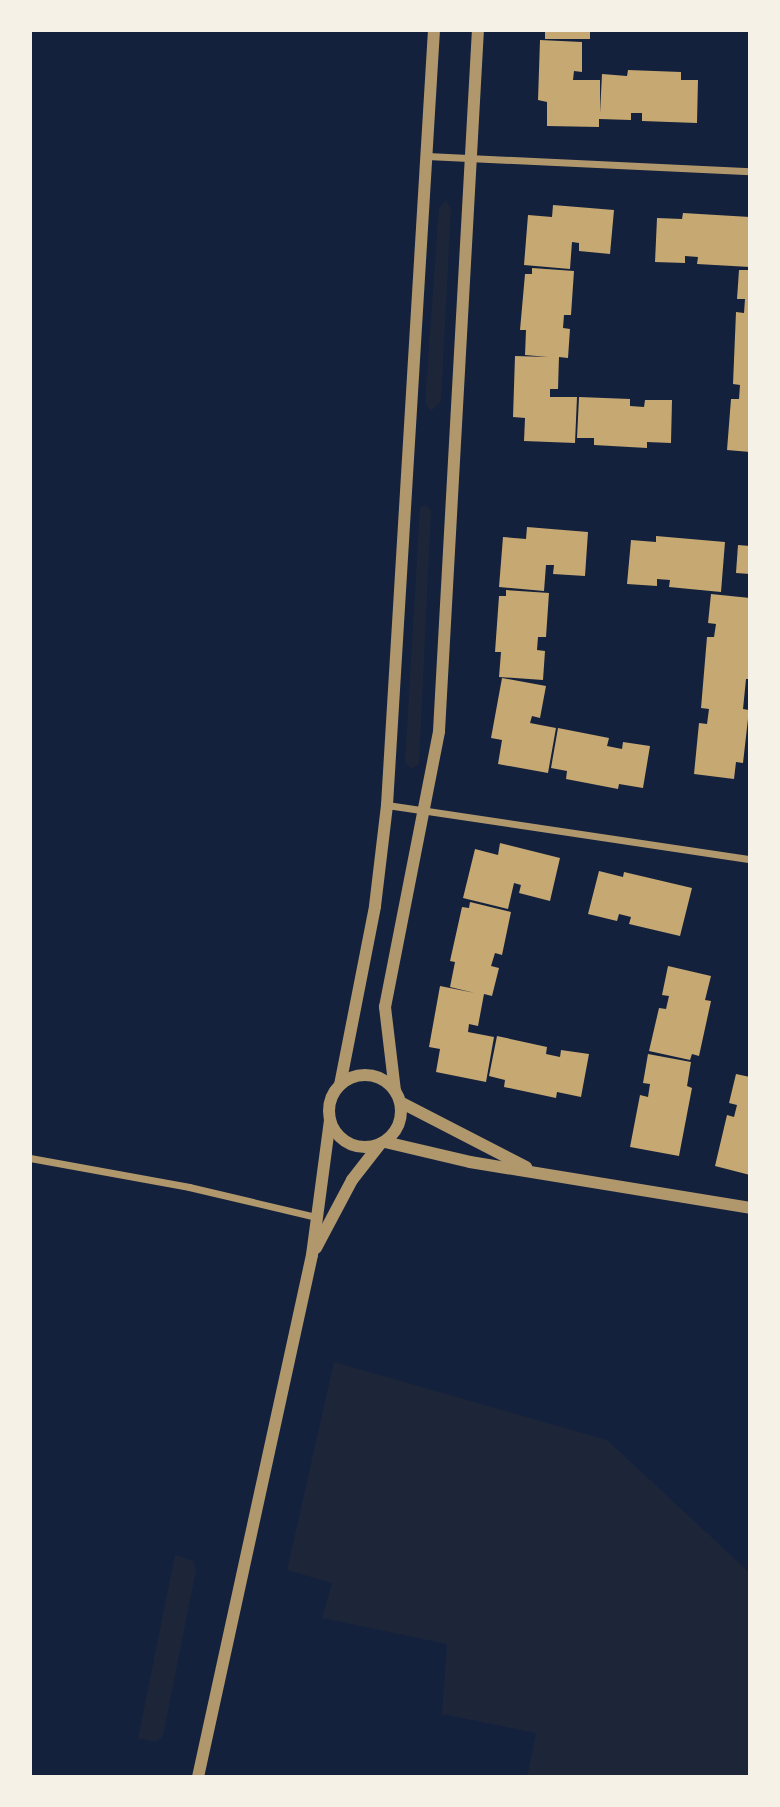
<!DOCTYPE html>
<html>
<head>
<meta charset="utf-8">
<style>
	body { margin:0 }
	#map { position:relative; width:780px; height:1807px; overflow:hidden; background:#14213d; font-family:Lato,sans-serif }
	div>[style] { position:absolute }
	.green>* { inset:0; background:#1d2539 }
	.building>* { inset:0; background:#c6a872; transform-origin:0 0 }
	.minor>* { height:7px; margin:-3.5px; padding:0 3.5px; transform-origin:3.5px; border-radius:3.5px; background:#b1986c }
	.tertiary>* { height:12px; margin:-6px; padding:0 6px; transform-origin:6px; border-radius:6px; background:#b1986c }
	.tertiary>.ring { margin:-6px; padding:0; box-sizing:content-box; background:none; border:12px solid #b1986c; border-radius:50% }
	span { translate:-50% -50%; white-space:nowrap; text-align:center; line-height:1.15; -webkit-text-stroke:7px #f6f1e7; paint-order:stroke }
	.frame { position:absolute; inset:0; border:32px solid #f6f1e7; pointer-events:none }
</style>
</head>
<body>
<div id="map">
	<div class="green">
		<div style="clip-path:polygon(446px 200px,451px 208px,441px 401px,431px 411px,425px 403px,439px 208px)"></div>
		<div style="clip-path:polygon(425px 505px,431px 510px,419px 764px,411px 769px,405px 762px,420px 508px)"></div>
		<div style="clip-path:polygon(334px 1362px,607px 1440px,750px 1573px,750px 1777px,527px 1777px,536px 1733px,442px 1714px,447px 1644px,322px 1618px,332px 1583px,287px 1570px)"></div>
		<div style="clip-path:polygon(175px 1555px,193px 1561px,196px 1570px,163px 1736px,155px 1742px,138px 1738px)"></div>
	</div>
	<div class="building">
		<div style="left:545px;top:30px;width:45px;height:9px"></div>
		<div style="clip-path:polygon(540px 40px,582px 42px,582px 72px,574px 71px,573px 80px,600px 80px,600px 113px,602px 74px,627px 76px,628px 70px,681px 72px,681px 80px,698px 80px,697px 123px,642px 121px,642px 113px,631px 113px,631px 120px,599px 119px,599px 127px,547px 126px,547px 102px,538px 100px)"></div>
		<div style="clip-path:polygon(553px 205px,614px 210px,610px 254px,579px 251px,579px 243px,572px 242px,570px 269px,524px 265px,528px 215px,552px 217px)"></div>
		<div style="clip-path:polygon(683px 213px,750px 217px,750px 267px,697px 264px,698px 257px,685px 256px,685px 263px,655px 262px,657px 218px,682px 219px)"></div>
		<div style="clip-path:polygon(532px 268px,574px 271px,571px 315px,564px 315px,563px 328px,570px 329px,568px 358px,559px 357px,558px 389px,550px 389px,550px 397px,577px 397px,575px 443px,524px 441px,525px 418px,513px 417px,515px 356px,548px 357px,525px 355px,526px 330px,520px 330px,525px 274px,532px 274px)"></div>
		<div style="clip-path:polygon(739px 270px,750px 270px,750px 452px,727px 450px,731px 399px,739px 399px,740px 385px,733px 384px,736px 312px,744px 313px,745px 299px,737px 299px)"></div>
		<div style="clip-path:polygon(579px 397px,630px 399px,630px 406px,644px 407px,645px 400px,672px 400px,671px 443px,647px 442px,647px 448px,594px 445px,594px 438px,577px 438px)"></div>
		<div style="clip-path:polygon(527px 527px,588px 532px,585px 576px,553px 574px,554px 565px,546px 565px,544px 591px,499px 587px,503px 537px,526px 539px)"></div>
		<div style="clip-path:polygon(656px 536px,725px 542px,721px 592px,669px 587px,670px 580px,657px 579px,657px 586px,627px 584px,631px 540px,656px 542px)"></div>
		<div style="clip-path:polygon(738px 545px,750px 546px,750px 574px,736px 573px)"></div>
		<div style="clip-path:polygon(506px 590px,549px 593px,546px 637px,538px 637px,537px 650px,545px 651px,543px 680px,499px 677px,501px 652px,495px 652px,499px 596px,506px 596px)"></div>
		<div style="clip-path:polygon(711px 594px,750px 598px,750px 679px,746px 679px,743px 709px,749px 710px,743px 763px,736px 762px,734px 779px,694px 774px,699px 723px,707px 724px,709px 709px,701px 708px,707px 637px,714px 637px,716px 624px,708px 623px)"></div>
		<div style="clip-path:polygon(502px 678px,546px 686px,540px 718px,532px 716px,530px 723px,556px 728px,548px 773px,498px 764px,502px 740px,491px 738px)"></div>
		<div style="clip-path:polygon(558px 728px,609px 738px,607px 746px,622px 749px,623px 742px,650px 746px,643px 788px,619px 784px,618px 789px,566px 779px,567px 771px,551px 768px)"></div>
		<div style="clip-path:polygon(500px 843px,560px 858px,550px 901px,519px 893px,521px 885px,514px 883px,508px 909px,463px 898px,475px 849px,498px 855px)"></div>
		<div style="clip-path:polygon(599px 871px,623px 877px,624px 872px,692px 888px,680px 936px,629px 924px,631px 917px,619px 914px,617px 921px,588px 914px)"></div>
		<div style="clip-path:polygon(470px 902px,511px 912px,502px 955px,495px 953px,491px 966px,499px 968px,492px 996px,484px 994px,478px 1026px,469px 1024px,468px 1032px,494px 1037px,486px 1082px,436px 1072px,440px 1049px,429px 1047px,440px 986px,475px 993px,450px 987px,455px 962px,450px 961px,462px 907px,469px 908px)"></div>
		<div style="clip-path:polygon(668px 966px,711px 976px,705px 1000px,711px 1001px,699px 1056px,692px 1054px,690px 1060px,649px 1051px,659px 1008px,666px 1009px,669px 996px,662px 995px)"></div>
		<div style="clip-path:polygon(497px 1036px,547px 1047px,546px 1054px,560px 1057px,561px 1050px,589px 1054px,581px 1097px,557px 1092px,556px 1098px,504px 1087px,505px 1080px,489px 1076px)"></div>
		<div style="clip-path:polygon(648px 1054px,691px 1062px,687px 1086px,692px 1088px,679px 1156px,630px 1147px,640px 1095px,648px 1097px,650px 1084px,643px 1083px)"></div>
		<div style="clip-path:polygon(736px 1074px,750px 1077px,750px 1175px,715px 1166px,727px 1115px,734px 1117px,737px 1105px,729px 1103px)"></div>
	</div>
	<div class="minor">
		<div style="left:427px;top:156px;width:323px;rotate:2.7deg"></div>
		<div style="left:387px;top:805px;width:367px;rotate:8.5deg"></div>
		<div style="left:30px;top:1158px;width:162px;rotate:10.3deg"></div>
		<div style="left:189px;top:1187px;width:130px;rotate:13.3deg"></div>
	</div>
	<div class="tertiary">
		<div class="ring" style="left:329px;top:1075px;width:60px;height:60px"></div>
		<div style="left:340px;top:1085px;width:182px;rotate:-78.9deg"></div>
		<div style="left:375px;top:906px;width:102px;rotate:-83.2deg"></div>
		<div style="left:387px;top:805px;width:776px;rotate:-86.53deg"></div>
		<div style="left:395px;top:1091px;width:85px;rotate:-96.8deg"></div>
		<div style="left:385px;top:1007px;width:281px;rotate:-78.9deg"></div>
		<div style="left:439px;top:731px;width:702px;rotate:-86.82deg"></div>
		<div style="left:400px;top:1102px;width:142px;rotate:27.3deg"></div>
		<div style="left:385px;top:1142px;width:87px;rotate:13.2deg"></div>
		<div style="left:470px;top:1162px;width:284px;rotate:9.3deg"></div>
		<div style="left:316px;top:1248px;width:77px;rotate:-62.1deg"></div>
		<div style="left:352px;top:1180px;width:46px;rotate:-52.1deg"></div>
		<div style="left:198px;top:1777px;width:534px;rotate:-77.68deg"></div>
		<div style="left:312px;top:1255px;width:136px;rotate:-82.4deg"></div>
	</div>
	<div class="frame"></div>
</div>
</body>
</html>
